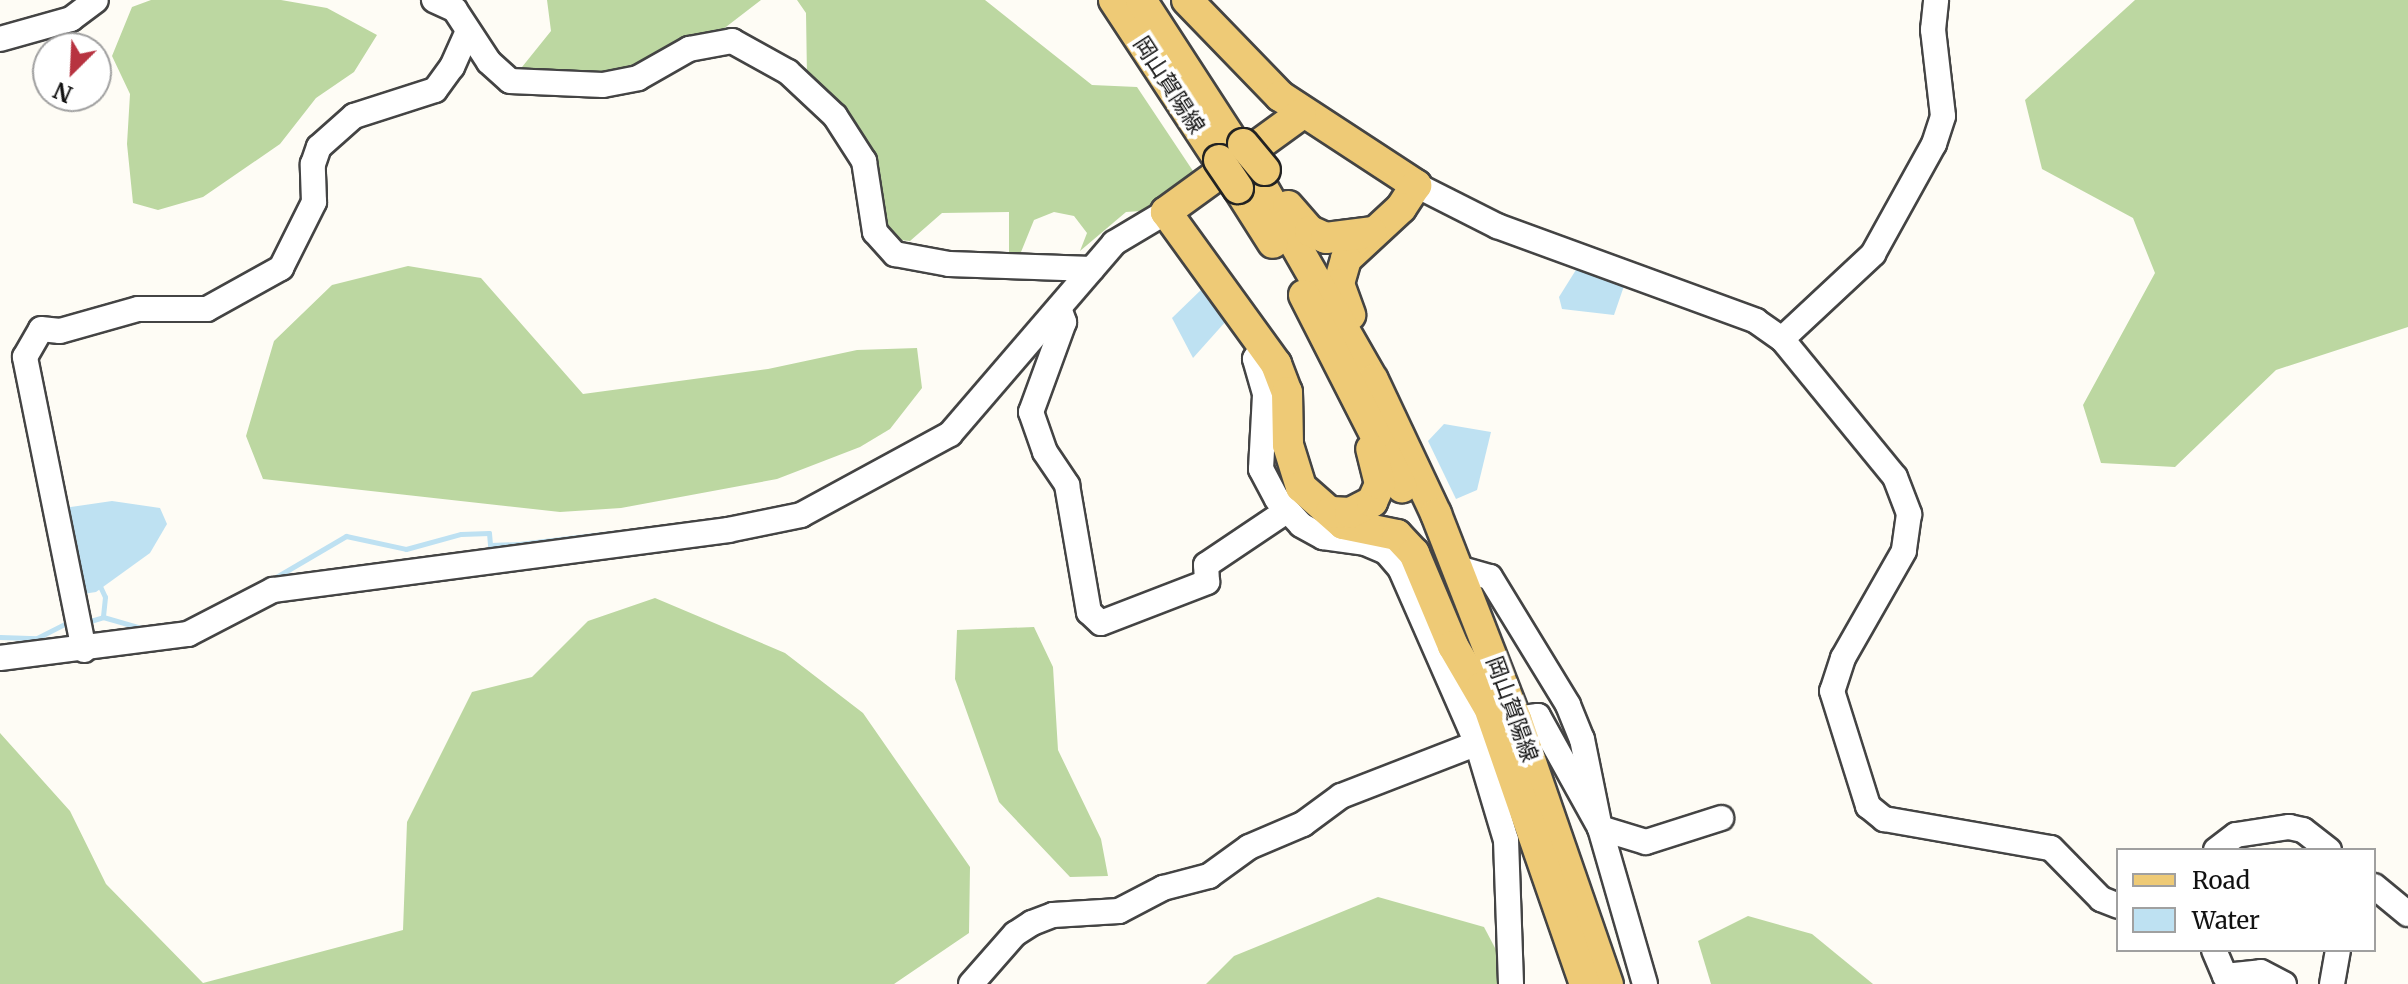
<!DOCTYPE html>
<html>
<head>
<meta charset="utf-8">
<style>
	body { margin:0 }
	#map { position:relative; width:2408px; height:984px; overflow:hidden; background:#fefcf5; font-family:Merriweather,"Noto Sans JP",serif }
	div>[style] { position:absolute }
	.forest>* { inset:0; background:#bcd7a1 }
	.water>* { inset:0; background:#bee1f2 }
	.stream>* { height:5px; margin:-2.5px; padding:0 2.5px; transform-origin:2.5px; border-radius:2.5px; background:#bee1f2 }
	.roads { filter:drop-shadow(2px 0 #444) drop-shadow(-2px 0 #444) drop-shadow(0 2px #444) drop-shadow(0 -2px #444) }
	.minor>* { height:24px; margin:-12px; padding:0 12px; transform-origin:12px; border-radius:12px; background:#fff }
	.major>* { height:30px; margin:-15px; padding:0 15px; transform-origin:15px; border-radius:15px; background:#eeca76 }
	.bridges { filter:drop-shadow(2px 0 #222) drop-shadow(-2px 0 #222) drop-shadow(0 2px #222) drop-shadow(0 -2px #222) }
	.major-bridge>* { height:30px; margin:-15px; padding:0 15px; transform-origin:15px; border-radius:15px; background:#eeca76 }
	span { translate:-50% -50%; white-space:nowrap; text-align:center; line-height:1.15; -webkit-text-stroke:8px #fff; paint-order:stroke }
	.street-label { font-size:22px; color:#111 }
	.legend { position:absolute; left:2116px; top:848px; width:260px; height:104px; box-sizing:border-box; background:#fff; border:2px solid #a0a0a0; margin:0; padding:10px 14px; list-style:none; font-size:24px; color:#111 }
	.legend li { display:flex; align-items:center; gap:16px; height:40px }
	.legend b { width:40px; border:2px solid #a0a0a0 }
	.north { position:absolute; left:32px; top:32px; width:80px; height:80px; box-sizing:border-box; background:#fff; border:2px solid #a0a0a0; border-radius:50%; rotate:204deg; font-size:22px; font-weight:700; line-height:32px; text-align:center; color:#111 }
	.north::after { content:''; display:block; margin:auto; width:28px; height:36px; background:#b73340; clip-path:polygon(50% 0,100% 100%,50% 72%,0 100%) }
</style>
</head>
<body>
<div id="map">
	<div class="forest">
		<div style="clip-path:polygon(151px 0,281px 0,327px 8px,377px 35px,354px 72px,316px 98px,280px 144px,203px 197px,158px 210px,133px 203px,127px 144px,130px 94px,112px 56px,132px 7px)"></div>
		<div style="clip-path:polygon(547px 0,761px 0,722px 30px,630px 67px,596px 74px,518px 72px,551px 31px)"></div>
		<div style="clip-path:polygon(797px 0,985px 0,1092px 85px,1137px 87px,1195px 174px,1141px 211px,1126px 212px,1080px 251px,1087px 233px,1074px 216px,1054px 212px,1034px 220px,1021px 252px,1009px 256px,1009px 212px,942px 213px,910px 241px,891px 239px,874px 159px,859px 127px,807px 77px,806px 13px)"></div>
		<div style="clip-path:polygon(2135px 0,2408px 0,2408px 327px,2276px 370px,2175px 467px,2101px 463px,2083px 405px,2155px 273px,2133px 218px,2042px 169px,2025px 100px)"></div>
		<div style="clip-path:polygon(408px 266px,481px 278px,583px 394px,768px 369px,857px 350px,917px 348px,922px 388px,890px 429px,860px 447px,777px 479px,621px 508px,560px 512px,263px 479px,246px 436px,274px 341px,332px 285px)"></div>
		<div style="clip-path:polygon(655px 598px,785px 653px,863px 713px,970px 867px,969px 933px,894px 984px,0 984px,0 733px,70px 811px,106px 884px,203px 983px,403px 930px,407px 822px,472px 692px,532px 677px,588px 621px)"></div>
		<div style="clip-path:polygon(1034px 627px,1053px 667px,1058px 750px,1101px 839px,1108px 876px,1070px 877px,999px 802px,955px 679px,957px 630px)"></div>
		<div style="clip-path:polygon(1378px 897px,1484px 927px,1514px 984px,1206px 984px,1234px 956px)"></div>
		<div style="clip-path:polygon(1748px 916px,1812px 934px,1873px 984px,1711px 984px,1698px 941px)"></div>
	</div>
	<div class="water">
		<div style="clip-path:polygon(1579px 265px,1625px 283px,1614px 315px,1562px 309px,1559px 297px)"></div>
		<div style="clip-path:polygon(1204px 287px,1227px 320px,1193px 358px,1172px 318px)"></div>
		<div style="clip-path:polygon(1444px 424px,1491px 432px,1477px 490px,1456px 499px,1428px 441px)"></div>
		<div style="clip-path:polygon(112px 501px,160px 508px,167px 524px,150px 553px,96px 592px,83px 594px,64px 508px)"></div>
	</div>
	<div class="stream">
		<div style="left:271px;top:580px;width:87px;rotate:-30.4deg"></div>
		<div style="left:346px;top:536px;width:61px;rotate:12.2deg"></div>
		<div style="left:406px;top:549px;width:57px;rotate:-15.3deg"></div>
		<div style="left:461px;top:534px;width:28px;rotate:-2deg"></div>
		<div style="left:489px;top:533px;width:12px;rotate:85deg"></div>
		<div style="left:490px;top:545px;width:29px;rotate:-2deg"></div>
		<div style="left:519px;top:544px;width:126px;rotate:-6.8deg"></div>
		<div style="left:99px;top:584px;width:14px;rotate:65deg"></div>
		<div style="left:105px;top:597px;width:20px;rotate:96deg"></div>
		<div style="left:87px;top:622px;width:17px;rotate:-17deg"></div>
		<div style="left:103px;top:617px;width:44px;rotate:15.9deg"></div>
		<div style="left:0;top:637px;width:37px;rotate:2deg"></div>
		<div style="left:37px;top:638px;width:35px;rotate:-27deg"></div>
	</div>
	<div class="roads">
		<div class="minor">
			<div style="left:434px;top:0;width:23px;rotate:25deg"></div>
			<div style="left:455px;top:10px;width:62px;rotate:56.8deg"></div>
			<div style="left:489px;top:62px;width:28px;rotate:42deg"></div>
			<div style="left:510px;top:81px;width:93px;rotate:2.5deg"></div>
			<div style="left:603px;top:85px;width:36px;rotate:-11deg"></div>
			<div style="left:638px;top:78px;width:59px;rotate:-29.6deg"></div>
			<div style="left:689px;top:49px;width:44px;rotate:-10.5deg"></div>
			<div style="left:732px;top:41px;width:64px;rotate:29deg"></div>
			<div style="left:788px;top:72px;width:64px;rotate:43.1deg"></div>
			<div style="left:835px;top:116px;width:54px;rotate:57.2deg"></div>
			<div style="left:864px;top:161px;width:72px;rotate:81.2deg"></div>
			<div style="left:875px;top:232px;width:30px;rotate:48deg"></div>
			<div style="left:895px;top:254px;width:55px;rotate:10.5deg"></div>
			<div style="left:949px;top:264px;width:143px;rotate:2deg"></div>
			<div style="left:0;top:39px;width:74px;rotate:-15.7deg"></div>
			<div style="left:71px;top:19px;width:31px;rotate:-37deg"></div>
			<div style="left:1416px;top:185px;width:91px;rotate:26.8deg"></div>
			<div style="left:1497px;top:226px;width:276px;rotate:20.1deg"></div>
			<div style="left:1756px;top:321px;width:32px;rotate:35deg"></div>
			<div style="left:1782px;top:339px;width:178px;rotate:50.7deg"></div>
			<div style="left:1895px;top:477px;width:40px;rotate:69deg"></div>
			<div style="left:1909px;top:514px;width:37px;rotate:98deg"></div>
			<div style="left:1904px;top:551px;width:123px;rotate:119.7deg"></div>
			<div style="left:1843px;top:658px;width:35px;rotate:108deg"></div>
			<div style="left:1832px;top:691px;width:121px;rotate:72.6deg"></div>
			<div style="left:1868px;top:806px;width:21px;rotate:39deg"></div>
			<div style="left:1884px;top:819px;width:169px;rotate:9.9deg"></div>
			<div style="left:2051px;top:848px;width:71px;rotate:45.6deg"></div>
			<div style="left:2101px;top:899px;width:18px;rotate:22deg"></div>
			<div style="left:1059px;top:308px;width:15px;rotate:70deg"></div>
			<div style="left:1064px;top:322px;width:96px;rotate:110.1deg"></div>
			<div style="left:1031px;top:412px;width:42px;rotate:70.7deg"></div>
			<div style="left:1045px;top:452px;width:40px;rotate:56deg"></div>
			<div style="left:1067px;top:485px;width:129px;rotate:80.2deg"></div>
			<div style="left:1089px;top:612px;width:16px;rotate:43deg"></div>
			<div style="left:1101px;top:623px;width:114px;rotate:-21.1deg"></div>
			<div style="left:1207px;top:582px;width:17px;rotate:-93deg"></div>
			<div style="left:1206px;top:565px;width:95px;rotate:-33.9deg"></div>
			<div style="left:1782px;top:339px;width:125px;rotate:-43deg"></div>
			<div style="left:1873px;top:254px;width:126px;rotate:-61deg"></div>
			<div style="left:1934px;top:144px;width:29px;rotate:-72deg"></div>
			<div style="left:1943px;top:116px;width:87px;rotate:-96.6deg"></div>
			<div style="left:1933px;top:30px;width:30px;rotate:-84deg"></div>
			<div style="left:1263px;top:346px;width:15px;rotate:122deg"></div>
			<div style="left:1255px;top:359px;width:37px;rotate:74deg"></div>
			<div style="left:1265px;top:395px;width:74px;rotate:93.1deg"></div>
			<div style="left:1261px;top:469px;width:34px;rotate:62deg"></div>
			<div style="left:1277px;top:499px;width:35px;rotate:47deg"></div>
			<div style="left:1301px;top:525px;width:25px;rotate:29deg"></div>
			<div style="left:1323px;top:537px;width:42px;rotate:8.1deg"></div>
			<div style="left:1365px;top:543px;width:23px;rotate:23deg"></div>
			<div style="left:1386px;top:552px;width:21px;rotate:49deg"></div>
			<div style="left:1400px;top:568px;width:191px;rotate:66.3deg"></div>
			<div style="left:1477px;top:743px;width:101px;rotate:73.4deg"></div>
			<div style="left:1506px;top:840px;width:144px;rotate:88deg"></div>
			<div style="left:1458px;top:568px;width:33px;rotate:16deg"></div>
			<div style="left:1490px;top:577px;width:150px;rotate:58.6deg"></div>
			<div style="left:1568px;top:705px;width:37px;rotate:68deg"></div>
			<div style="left:1582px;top:739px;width:91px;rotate:78.6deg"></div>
			<div style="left:1600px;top:828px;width:162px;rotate:73.9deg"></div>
			<div style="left:84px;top:650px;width:299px;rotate:-101.4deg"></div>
			<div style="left:25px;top:357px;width:32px;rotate:-60deg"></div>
			<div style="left:41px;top:329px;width:19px;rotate:6deg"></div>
			<div style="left:60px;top:331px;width:81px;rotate:-15.8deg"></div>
			<div style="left:138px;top:309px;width:69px"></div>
			<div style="left:207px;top:309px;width:85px;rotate:-29deg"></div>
			<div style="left:281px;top:268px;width:74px;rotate:-63.4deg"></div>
			<div style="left:314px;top:202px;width:38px;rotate:-92deg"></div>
			<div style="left:313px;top:164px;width:18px;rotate:-71deg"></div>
			<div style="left:319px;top:147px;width:47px;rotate:-41.5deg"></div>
			<div style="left:354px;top:116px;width:85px;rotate:-17.8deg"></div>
			<div style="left:435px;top:90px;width:29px;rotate:-54deg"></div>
			<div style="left:452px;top:67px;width:39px;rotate:-66deg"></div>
			<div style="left:0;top:658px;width:190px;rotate:-7.3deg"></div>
			<div style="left:188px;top:634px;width:96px;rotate:-27.4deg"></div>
			<div style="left:273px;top:590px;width:459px;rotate:-7.5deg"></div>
			<div style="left:728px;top:530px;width:75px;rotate:-11.6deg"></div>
			<div style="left:801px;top:515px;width:170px;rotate:-28.5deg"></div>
			<div style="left:950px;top:434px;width:252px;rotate:-49.3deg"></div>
			<div style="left:1114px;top:243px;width:61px;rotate:-30.8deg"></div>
			<div style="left:1516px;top:719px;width:22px;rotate:-8deg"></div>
			<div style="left:1538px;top:716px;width:128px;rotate:61deg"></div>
			<div style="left:1600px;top:828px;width:48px;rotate:16.9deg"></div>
			<div style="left:1646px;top:842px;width:79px;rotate:-17.7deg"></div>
			<div style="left:2216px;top:850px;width:25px;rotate:-37deg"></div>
			<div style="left:2236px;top:835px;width:54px;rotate:-8.6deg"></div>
			<div style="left:2289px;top:827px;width:14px;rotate:12deg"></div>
			<div style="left:2303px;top:830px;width:33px;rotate:38deg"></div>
			<div style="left:2374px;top:886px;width:44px;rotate:39.5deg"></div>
			<div style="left:2214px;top:950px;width:28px;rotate:67deg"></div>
			<div style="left:2225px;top:976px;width:36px;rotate:-6deg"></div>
			<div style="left:2261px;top:972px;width:26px;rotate:28deg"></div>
			<div style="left:971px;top:984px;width:67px;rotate:-48.7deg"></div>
			<div style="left:1015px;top:934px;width:20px;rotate:-33deg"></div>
			<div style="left:1032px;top:923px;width:22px;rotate:-21deg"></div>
			<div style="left:1053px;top:915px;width:66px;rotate:-3.5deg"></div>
			<div style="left:1119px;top:911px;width:50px;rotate:-27.6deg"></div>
			<div style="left:1163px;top:888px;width:48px;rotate:-14.6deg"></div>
			<div style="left:1209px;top:876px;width:49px;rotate:-35.9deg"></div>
			<div style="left:1249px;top:847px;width:59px;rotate:-23.1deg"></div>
			<div style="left:1303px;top:824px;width:47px;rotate:-36.4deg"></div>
			<div style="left:1341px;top:796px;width:163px;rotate:-21.2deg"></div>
			<div style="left:2332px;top:984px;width:35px;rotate:-80deg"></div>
		</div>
		<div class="major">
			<div style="left:1114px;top:0;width:191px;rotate:56.7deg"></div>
			<div style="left:1141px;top:0;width:176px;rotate:57deg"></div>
			<div style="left:1187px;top:0;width:134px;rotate:45.9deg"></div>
			<div style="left:1280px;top:96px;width:163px;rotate:33.2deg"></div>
			<div style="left:1416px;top:185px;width:27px;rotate:123deg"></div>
			<div style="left:1401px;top:208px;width:75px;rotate:137.2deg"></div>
			<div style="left:1346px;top:259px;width:26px;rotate:106deg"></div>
			<div style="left:1339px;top:284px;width:33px;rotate:70deg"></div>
			<div style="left:1301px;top:114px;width:167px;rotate:144deg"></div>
			<div style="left:1166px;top:212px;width:188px;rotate:54.1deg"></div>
			<div style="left:1276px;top:364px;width:30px;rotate:69deg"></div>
			<div style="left:1287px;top:392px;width:53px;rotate:88.9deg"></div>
			<div style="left:1288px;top:445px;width:44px;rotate:72.8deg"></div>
			<div style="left:1301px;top:487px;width:56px;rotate:41.4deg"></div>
			<div style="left:1343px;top:524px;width:55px;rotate:11.5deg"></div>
			<div style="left:1397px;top:535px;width:25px;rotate:47deg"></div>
			<div style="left:1414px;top:553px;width:101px;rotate:67.2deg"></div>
			<div style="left:1453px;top:646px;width:69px;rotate:59.7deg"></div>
			<div style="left:1256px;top:176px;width:235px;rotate:60.2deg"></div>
			<div style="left:1373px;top:380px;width:148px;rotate:64.8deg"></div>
			<div style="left:1436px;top:514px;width:220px;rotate:68.7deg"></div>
			<div style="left:1516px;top:719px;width:281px;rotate:70.9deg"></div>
			<div style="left:1238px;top:188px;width:65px;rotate:57.5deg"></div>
			<div style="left:1288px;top:206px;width:33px;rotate:49deg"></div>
			<div style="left:1310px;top:231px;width:17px;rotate:24deg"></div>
			<div style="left:1326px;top:238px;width:46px;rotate:-7.4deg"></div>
			<div style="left:1304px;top:295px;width:216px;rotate:63deg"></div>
			<div style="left:1331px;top:512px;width:19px;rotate:3deg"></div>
			<div style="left:1350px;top:513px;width:25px;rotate:-27deg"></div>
			<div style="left:1372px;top:502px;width:20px;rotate:-66deg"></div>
			<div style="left:1380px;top:484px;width:36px;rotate:-104deg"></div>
			<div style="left:1482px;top:687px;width:314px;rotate:70.9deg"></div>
		</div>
	</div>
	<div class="bridges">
		<div class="major-bridge">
			<div style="left:1243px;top:144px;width:34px;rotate:50deg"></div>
			<div style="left:1219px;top:160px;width:34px;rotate:56deg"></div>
		</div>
	</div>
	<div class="street-label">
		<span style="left:1169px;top:85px;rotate:57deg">岡山賀陽線</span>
		<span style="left:1512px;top:709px;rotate:70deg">岡山賀陽線</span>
	</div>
	<ul class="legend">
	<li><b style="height:10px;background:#eeca76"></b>Road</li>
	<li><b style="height:22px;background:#bee1f2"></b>Water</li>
	</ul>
	<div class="north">N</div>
</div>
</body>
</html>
